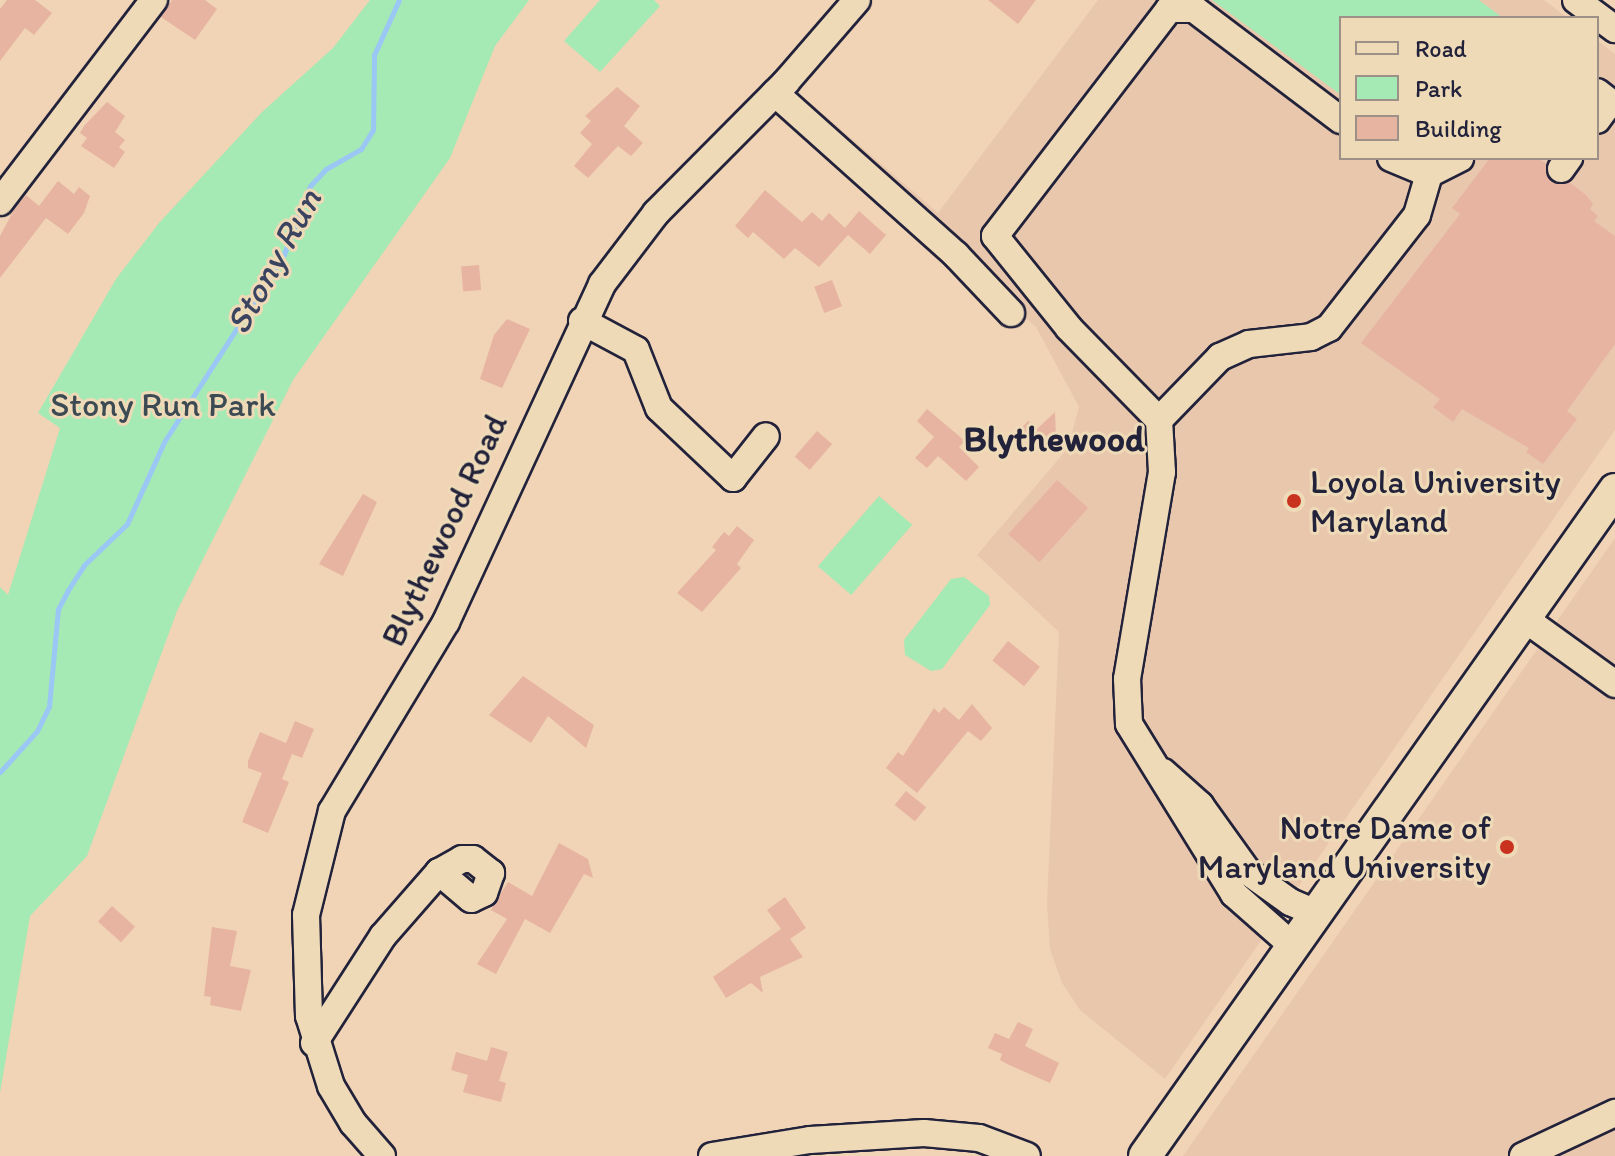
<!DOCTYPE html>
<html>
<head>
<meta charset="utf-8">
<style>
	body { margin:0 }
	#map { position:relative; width:1615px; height:1156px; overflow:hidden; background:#f0d4b5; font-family:Itim,sans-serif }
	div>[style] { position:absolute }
	.built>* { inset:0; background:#e9c7ad }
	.green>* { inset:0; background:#a5e9b4; transform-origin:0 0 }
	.stream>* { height:5px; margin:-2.5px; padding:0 2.5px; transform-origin:2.5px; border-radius:2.5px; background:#9bc7f5 }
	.building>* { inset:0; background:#e7b4a1; transform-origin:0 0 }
	.roads { filter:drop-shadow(2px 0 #22223b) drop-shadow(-2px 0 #22223b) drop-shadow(0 2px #22223b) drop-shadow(0 -2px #22223b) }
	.minor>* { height:26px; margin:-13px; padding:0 13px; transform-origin:13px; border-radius:13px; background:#efdab8 }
	.major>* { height:32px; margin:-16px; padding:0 16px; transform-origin:16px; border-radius:16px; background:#efdab8 }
	.dots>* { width:22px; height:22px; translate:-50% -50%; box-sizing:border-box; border:4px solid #efdab8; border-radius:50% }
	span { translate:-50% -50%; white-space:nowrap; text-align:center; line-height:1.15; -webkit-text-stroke:6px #efdab8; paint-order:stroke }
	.park-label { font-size:34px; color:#3c4a53 }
	.poi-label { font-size:34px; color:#22223b }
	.left { translate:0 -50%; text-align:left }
	.right { translate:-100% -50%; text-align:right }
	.street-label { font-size:34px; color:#22223b }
	.water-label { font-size:36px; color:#3a4360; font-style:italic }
	.neighbourhood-label { font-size:36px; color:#22223b; font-weight:700 }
	.legend { position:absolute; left:1339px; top:16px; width:260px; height:144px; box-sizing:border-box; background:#efdab8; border:2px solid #9d9086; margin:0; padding:10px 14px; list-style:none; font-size:24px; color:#22223b }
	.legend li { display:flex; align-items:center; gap:16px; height:40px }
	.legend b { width:40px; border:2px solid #9d9086 }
</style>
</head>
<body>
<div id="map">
	<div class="built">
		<div style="clip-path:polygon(1098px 0,1544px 0,1568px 18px,1341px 18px,1341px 158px,1597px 158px,1597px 40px,1615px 54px,1615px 430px,1165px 1079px,1080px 1010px,1062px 983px,1050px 949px,1047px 904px,1059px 632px,977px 555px,1068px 448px,1079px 407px,1036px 327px,777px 105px,794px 89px,938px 213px)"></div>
		<div style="clip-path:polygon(1615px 538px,1615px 1156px,1183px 1156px)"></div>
	</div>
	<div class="green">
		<div style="clip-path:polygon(370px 0,529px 0,495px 46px,450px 158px,293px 380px,177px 611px,87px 856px,30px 916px,0 1093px,0 587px,8px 595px,60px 428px,38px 413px,116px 279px,159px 223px,261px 113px,333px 48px)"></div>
		<div style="clip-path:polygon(600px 0,654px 0,660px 6px,600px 72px,564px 41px)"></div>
		<div style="clip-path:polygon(1212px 0,1479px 0,1503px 18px,1341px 18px,1341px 95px)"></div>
		<div style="left:879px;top:496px;width:44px;height:93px;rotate:41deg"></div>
		<div style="clip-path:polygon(964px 577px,989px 596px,990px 605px,942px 669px,931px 671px,905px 655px,904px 640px,951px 579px)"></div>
	</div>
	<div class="stream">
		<div style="left:0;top:772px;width:55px;rotate:-47.9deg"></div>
		<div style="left:37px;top:731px;width:28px;rotate:-64deg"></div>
		<div style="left:49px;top:706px;width:97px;rotate:-84.7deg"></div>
		<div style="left:58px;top:609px;width:21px;rotate:-62deg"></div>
		<div style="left:68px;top:590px;width:30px;rotate:-57deg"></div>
		<div style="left:84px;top:565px;width:59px;rotate:-43.6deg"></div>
		<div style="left:127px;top:524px;width:90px;rotate:-65.7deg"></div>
		<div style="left:164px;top:442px;width:223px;rotate:-57.4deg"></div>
		<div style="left:284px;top:254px;width:73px;rotate:-69.1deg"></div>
		<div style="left:310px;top:186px;width:23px;rotate:-47deg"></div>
		<div style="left:326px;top:169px;width:40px;rotate:-29.7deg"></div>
		<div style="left:361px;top:149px;width:22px;rotate:-58deg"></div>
		<div style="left:373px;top:130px;width:75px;rotate:-89.2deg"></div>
		<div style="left:374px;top:55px;width:60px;rotate:-65.6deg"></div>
	</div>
	<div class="building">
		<div style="clip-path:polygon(7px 0,35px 0,52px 13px,34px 35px,25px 28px,0 61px,0 9px)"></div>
		<div style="clip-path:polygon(172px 0,205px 0,217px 9px,195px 40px,161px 17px)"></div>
		<div style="clip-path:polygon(988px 0,1036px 0,1018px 24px)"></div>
		<div style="clip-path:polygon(617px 87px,640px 106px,624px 126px,643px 143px,631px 156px,618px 146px,588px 178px,574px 166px,592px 144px,580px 133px,591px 121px,585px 116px)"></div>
		<div style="clip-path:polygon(107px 102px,125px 116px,115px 132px,125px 140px,119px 147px,125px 152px,114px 168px,81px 146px,87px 138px,80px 133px,84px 126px)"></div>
		<div style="clip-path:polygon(1490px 158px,1538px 158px,1546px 164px,1551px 181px,1569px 182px,1586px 195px,1593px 204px,1590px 209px,1598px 216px,1594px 221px,1615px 236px,1615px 344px,1567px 411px,1577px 419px,1543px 464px,1526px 452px,1529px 448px,1462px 409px,1453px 422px,1433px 407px,1440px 399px,1361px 343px,1460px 214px,1452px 208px)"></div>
		<div style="clip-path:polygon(58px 181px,74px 194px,79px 187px,90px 196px,84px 213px,68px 234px,46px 218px,0 278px,0 236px,15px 208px,26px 195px,39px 206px)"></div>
		<div style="clip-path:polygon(765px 190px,802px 222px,812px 212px,822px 221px,829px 213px,845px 228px,859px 211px,886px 235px,870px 254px,848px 235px,819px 267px,795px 248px,784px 259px,753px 232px,748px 238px,735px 226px)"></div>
		<div style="left:479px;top:265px;width:25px;height:18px;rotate:85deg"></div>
		<div style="left:832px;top:280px;width:28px;height:19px;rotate:69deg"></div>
		<div style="clip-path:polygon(507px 319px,530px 329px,502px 388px,480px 379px,494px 335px)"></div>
		<div style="clip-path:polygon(927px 409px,965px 441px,959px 447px,979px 467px,966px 481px,938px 456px,927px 468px,915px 458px,934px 437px,917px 421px)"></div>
		<div style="clip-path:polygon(1055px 412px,1056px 435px,1040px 453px,1017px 433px,1028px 421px,1037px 429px)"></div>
		<div style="left:817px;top:431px;width:20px;height:34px;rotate:41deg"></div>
		<div style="left:1057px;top:480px;width:42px;height:73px;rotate:42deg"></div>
		<div style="clip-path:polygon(363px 494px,377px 502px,343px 576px,319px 564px)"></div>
		<div style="clip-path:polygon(737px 526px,754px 540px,737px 564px,741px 568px,702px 612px,677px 593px,716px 550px,712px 547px,724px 532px,729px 536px)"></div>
		<div style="left:1008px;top:641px;width:41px;height:25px;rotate:39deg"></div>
		<div style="clip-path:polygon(523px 676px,594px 725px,586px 748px,548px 716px,531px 743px,489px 715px)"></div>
		<div style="clip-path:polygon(972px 704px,992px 728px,981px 741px,968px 731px,917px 793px,886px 768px,898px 752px,903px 756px,934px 708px,939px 713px,944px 707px,959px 720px)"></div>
		<div style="clip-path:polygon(295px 721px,314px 729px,302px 758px,292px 754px,282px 779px,289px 782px,268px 833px,242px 822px,262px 773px,248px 768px,248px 761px,260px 732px,286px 743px)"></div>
		<div style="left:906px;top:791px;width:26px;height:18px;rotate:39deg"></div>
		<div style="clip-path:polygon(559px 843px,588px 859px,593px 878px,584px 874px,550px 933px,525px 919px,496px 974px,477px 964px,507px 919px,491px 910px,501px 893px,508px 882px,532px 896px)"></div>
		<div style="clip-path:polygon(785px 897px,806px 928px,790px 939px,803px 957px,760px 977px,763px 993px,751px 983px,726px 998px,713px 977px,781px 929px,767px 910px)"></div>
		<div style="left:112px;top:906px;width:31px;height:21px;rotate:42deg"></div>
		<div style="clip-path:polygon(212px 927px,237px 931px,230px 966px,251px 970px,241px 1011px,210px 1005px,211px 997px,204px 996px)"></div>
		<div style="clip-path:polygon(1018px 1022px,1033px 1029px,1025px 1046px,1059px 1063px,1050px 1083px,1007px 1064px,1000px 1060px,1002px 1054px,988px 1048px,995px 1033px,1009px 1039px)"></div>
		<div style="clip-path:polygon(491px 1047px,508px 1052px,499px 1081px,506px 1083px,501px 1102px,463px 1092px,468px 1075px,451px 1070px,456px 1052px,487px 1061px)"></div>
	</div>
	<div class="roads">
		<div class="minor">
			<div style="left:1576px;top:0;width:49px;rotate:36.6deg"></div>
			<div style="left:1597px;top:92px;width:16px;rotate:38deg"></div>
			<div style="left:1610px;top:102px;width:22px;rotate:126deg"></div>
			<div style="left:775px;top:93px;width:243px;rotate:41.8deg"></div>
			<div style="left:956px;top:255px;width:80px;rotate:46.5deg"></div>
			<div style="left:1391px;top:158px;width:41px;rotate:22.8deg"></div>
			<div style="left:1429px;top:174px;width:35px;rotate:-27deg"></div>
			<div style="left:1561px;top:169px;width:14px;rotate:-54deg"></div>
			<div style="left:0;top:202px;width:254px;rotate:-52.7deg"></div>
			<div style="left:582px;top:321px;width:61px;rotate:28.2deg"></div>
			<div style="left:636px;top:350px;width:62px;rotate:68.4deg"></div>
			<div style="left:659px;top:408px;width:102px;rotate:43.4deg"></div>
			<div style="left:733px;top:478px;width:53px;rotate:-51.8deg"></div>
			<div style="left:1159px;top:420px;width:129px;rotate:-134.4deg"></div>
			<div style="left:1069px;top:328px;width:118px;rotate:-128.8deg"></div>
			<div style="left:995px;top:236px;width:286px;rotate:-52.5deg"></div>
			<div style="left:1169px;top:9px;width:25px"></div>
			<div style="left:1194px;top:9px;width:184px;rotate:37.1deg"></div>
			<div style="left:1525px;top:619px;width:111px;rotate:35.8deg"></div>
			<div style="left:1163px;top:772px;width:50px;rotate:41.7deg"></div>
			<div style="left:1200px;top:805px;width:82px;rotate:54.4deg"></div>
			<div style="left:1248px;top:872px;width:52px;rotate:35.5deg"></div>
			<div style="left:1290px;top:902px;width:28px;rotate:23deg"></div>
			<div style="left:462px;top:859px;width:11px"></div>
			<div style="left:473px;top:859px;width:23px;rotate:38deg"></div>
			<div style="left:491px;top:873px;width:21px;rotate:109deg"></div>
			<div style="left:484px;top:893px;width:14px;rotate:155deg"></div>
			<div style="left:471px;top:899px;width:42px;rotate:-139.8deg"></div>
			<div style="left:439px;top:872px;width:26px;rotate:-29deg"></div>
			<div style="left:1293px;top:946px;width:79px;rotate:-138.6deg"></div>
			<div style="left:1234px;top:894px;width:200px;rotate:-121.7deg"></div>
			<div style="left:1129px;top:724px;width:45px;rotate:-92.5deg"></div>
			<div style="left:1127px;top:679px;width:210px;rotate:-80.4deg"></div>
			<div style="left:1162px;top:472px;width:52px;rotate:-93.3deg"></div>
			<div style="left:1159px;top:420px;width:88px;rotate:-45.9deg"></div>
			<div style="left:1220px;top:357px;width:32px;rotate:-24deg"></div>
			<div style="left:1249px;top:344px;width:62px;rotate:-6.4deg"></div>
			<div style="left:1311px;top:337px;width:20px;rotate:-27deg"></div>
			<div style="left:1329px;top:328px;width:143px;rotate:-52.1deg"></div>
			<div style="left:1417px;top:215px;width:43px;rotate:-73.7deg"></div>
			<div style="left:314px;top:1043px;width:127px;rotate:-57.2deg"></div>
			<div style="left:383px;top:936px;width:85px;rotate:-48.8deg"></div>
			<div style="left:382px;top:1156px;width:44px;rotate:-131.3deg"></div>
			<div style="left:353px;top:1123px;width:43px;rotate:-120.7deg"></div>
			<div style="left:331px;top:1086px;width:73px;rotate:-107.4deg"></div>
			<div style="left:309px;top:1016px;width:101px;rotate:-91.7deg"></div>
			<div style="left:306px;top:915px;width:107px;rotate:-76deg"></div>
			<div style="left:332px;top:811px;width:221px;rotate:-58.9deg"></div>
			<div style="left:446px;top:622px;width:372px;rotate:-65.2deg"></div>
			<div style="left:602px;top:284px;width:89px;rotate:-52.7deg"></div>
			<div style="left:656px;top:213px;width:185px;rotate:-45.2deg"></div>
			<div style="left:786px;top:82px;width:108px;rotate:-49.1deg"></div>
			<div style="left:712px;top:1156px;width:99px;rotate:-9.3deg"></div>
			<div style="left:810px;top:1140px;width:114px;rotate:-3.5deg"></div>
			<div style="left:924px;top:1133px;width:55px;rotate:5.2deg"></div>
			<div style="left:979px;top:1138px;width:51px;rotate:20.6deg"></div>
			<div style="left:1523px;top:1156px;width:102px;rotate:-25.1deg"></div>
		</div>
		<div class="major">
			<div style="left:1145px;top:1156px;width:815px;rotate:-54.79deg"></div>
		</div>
	</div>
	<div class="dots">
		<div style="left:1294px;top:501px;background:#c8321e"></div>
		<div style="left:1507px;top:847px;background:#c8321e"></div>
	</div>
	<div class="park-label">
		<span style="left:163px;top:405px">Stony Run Park</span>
	</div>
	<div class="poi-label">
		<span class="left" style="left:1310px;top:501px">Loyola University<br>Maryland</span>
		<span class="right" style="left:1491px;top:847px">Notre Dame of<br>Maryland University</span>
	</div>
	<div class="street-label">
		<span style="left:444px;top:530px;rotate:-65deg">Blythewood Road</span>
	</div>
	<div class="water-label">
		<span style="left:273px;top:261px;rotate:-61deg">Stony Run</span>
	</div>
	<div class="neighbourhood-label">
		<span style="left:1054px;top:439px">Blythewood</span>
	</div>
	<ul class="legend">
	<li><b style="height:10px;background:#efdab8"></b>Road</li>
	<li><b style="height:22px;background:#a5e9b4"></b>Park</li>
	<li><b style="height:22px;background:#e7b4a1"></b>Building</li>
	</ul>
</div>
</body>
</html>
